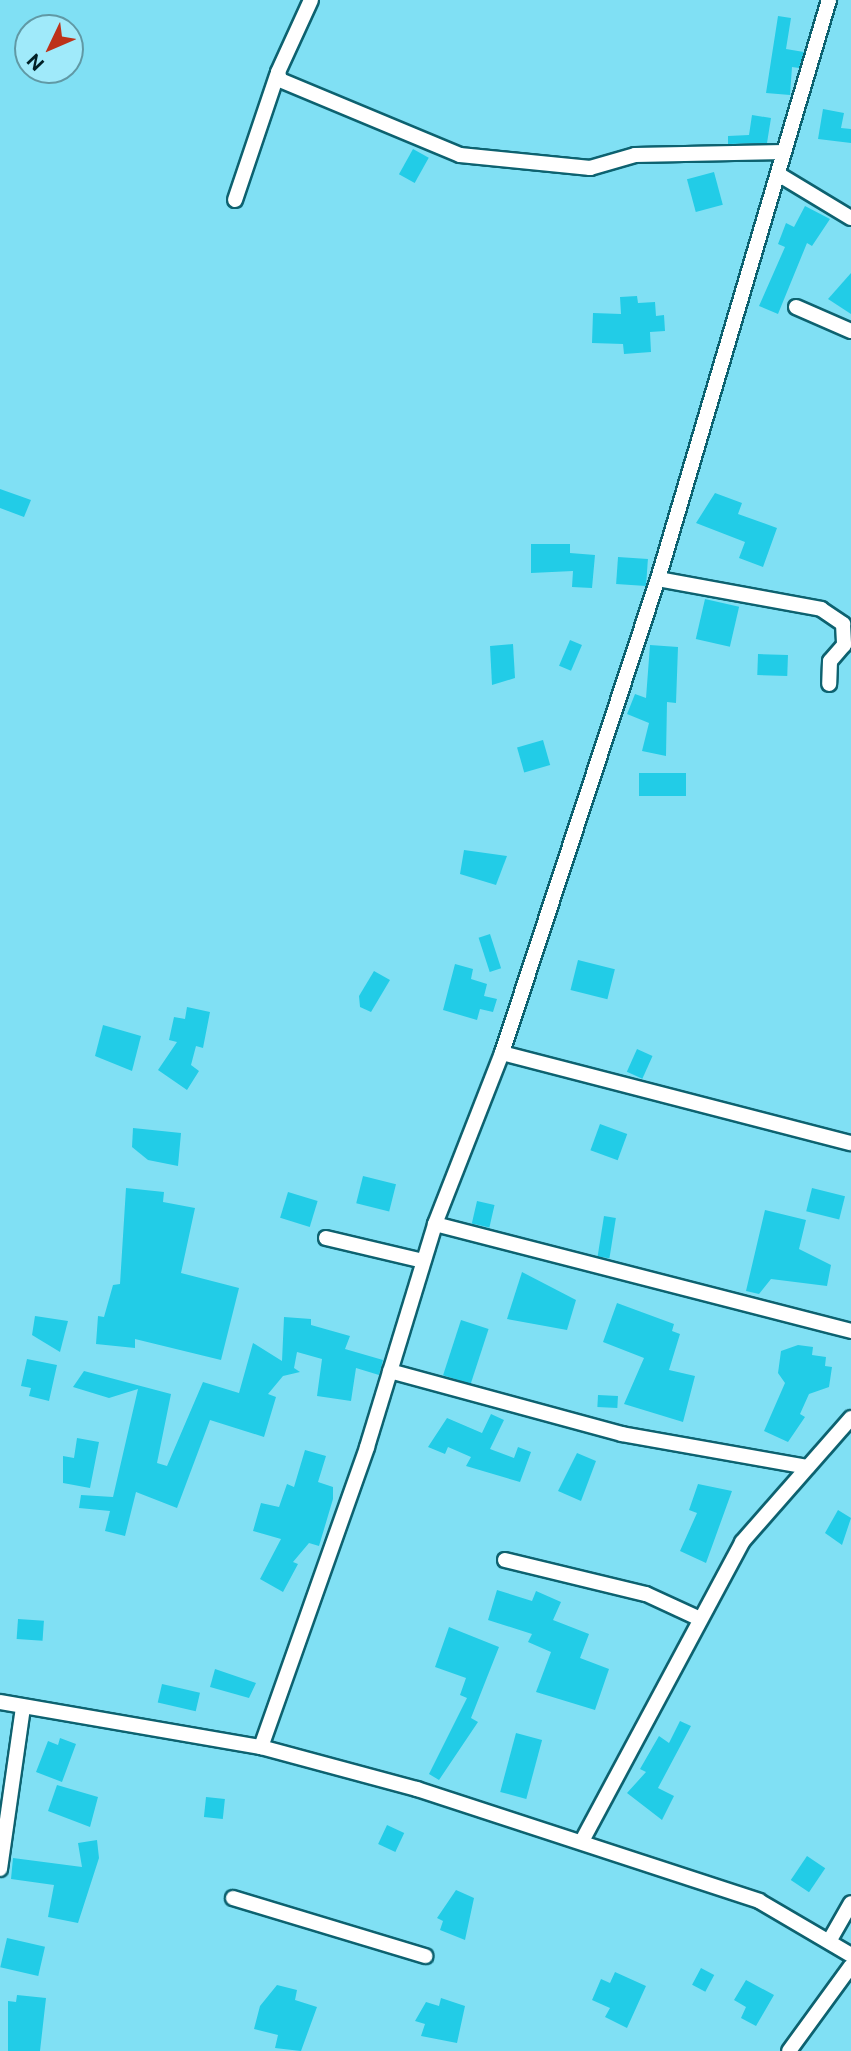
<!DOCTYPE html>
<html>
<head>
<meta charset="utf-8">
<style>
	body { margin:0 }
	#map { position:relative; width:851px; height:2051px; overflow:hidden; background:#80e0f4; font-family:"Public Sans",sans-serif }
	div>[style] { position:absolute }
	.building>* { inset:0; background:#22cce7; transform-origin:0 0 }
	.roads { filter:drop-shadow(2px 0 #0d6270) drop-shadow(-2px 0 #0d6270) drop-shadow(0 2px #0d6270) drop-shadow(0 -2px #0d6270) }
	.minor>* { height:14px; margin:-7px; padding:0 7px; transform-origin:7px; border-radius:7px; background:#fff }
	span { translate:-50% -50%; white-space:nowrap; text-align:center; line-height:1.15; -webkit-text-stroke:5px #a0eafa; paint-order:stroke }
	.north { position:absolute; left:14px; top:14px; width:70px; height:70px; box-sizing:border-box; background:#a0eafa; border:2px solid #6099a5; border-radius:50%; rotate:226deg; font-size:19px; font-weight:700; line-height:28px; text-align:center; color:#012026 }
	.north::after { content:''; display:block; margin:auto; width:24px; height:32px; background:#bd3219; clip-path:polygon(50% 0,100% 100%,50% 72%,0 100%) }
</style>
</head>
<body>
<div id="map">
	<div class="building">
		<div style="clip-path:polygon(778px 16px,791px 18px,786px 49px,804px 52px,799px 68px,792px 67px,790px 95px,766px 93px)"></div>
		<div style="clip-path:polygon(823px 109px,844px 113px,841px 128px,851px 129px,851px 143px,818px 139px)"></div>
		<div style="clip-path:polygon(752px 115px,771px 118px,767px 143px,728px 144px,728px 136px,749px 135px)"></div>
		<div style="left:413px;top:149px;width:18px;height:29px;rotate:29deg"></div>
		<div style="left:714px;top:172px;width:34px;height:28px;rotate:75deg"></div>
		<div style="clip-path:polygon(805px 206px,830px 219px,812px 246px,807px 243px,778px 314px,759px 306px,785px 247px,778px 244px,786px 223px,794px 227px)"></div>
		<div style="clip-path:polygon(851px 273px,851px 314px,828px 299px)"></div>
		<div style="clip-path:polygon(637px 296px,638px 303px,655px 302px,656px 316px,664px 315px,665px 331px,650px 332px,651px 352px,624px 354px,623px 344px,592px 343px,593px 313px,621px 314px,620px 297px)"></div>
		<div style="clip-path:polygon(0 489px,31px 500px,24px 517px,0 508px)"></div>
		<div style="clip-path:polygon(715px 493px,742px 503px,738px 514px,777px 528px,763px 567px,739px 558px,745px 542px,696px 523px)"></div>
		<div style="clip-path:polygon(531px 544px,570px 544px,570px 553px,595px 555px,592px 588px,572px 587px,573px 571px,531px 573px)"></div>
		<div style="left:618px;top:557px;width:30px;height:27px;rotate:4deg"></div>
		<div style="left:705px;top:599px;width:35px;height:41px;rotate:13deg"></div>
		<div style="left:570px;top:640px;width:13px;height:28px;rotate:23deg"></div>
		<div style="clip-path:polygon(513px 644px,515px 678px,492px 685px,490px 646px)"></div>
		<div style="clip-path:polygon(650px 645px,678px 647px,676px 703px,667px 702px,666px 756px,642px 751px,649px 723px,627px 714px,635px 694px,646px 698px)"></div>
		<div style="left:758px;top:654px;width:30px;height:21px;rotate:2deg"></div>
		<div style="left:543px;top:740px;width:26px;height:27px;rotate:74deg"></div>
		<div style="left:639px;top:773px;width:47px;height:23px"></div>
		<div style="clip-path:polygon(464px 850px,507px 856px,496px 885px,460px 874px)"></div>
		<div style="left:490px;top:934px;width:36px;height:12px;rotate:72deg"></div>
		<div style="left:578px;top:960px;width:38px;height:31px;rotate:14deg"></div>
		<div style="clip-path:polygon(455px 964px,473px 969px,471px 979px,487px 984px,484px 996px,497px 999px,493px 1012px,480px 1009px,477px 1020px,443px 1010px)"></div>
		<div style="clip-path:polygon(374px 971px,390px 980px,371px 1012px,360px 1007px,359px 996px)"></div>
		<div style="clip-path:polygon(187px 1007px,210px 1012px,203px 1048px,196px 1046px,191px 1065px,199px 1071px,187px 1090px,158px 1070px,177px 1042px,169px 1040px,174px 1017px,185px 1019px)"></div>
		<div style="clip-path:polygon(103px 1025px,141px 1036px,132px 1071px,95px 1056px)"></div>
		<div style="left:637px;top:1049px;width:17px;height:25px;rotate:24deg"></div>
		<div style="left:600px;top:1124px;width:29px;height:28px;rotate:20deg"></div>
		<div style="clip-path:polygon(133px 1128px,181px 1133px,178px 1166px,148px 1160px,132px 1147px)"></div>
		<div style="left:363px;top:1176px;width:34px;height:28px;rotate:14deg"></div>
		<div style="clip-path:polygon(126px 1188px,164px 1192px,163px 1202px,195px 1208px,181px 1273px,239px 1288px,221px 1360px,135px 1339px,135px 1348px,96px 1344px,98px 1316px,104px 1317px,113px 1285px,120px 1284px)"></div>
		<div style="left:812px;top:1188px;width:34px;height:24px;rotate:14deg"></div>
		<div style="left:288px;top:1192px;width:31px;height:27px;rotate:17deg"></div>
		<div style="left:477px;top:1201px;width:18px;height:23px;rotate:13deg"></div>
		<div style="clip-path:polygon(765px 1210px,806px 1220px,799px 1249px,831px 1265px,827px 1286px,771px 1279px,759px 1294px,746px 1291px)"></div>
		<div style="left:604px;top:1216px;width:12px;height:41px;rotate:9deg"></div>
		<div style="clip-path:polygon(522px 1272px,576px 1300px,567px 1330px,507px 1319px)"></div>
		<div style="clip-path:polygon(617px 1303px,674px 1324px,672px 1331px,680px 1334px,669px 1370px,695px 1376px,683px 1422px,624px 1404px,644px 1358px,603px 1342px)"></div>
		<div style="clip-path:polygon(35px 1316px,68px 1321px,60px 1352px,32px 1335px)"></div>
		<div style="clip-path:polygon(284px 1317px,311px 1319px,311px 1325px,350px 1336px,345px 1349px,383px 1360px,379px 1375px,356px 1368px,351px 1401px,317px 1396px,322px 1359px,297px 1352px,294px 1368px,300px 1372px,283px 1376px,268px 1394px,276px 1397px,264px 1437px,210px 1420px,177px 1508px,136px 1492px,125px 1536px,105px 1531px,110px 1511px,79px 1508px,81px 1495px,113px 1497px,138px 1389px,109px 1398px,73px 1387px,84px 1371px,171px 1394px,157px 1463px,167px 1466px,203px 1382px,239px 1393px,253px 1343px,282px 1361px)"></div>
		<div style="left:461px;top:1320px;width:29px;height:58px;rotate:18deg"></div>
		<div style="clip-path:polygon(798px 1345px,813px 1347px,812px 1355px,826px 1357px,825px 1366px,832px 1367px,829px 1387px,809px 1394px,800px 1414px,805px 1417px,788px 1442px,764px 1431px,785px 1383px,778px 1373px,781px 1351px)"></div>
		<div style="clip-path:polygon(27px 1359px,57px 1365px,49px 1401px,29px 1396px,31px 1388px,21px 1386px)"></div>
		<div style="left:598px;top:1395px;width:20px;height:12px;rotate:3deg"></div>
		<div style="clip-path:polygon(491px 1414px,504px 1420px,490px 1449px,514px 1458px,518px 1447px,531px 1452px,520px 1482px,466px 1466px,471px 1457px,448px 1447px,445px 1454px,428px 1447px,447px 1418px,482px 1433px)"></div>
		<div style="clip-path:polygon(77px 1438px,99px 1442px,90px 1488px,63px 1483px,63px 1456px,74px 1458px)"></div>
		<div style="clip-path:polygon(305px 1450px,326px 1456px,318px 1482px,333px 1487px,333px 1499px,319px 1546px,309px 1543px,293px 1562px,298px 1564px,283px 1592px,260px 1579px,281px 1539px,253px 1531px,261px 1503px,279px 1507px,287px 1484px,294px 1487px)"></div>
		<div style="clip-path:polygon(577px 1453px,596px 1461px,581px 1501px,558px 1491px)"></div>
		<div style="clip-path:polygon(698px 1484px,732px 1491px,706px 1563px,680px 1551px,697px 1513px,689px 1510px)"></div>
		<div style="clip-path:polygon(838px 1510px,851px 1518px,842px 1545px,825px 1533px)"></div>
		<div style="clip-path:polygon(497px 1590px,532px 1601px,536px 1591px,561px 1602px,553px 1620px,589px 1634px,580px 1658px,609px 1669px,595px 1710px,536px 1692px,551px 1652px,528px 1642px,532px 1634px,488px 1620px)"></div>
		<div style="left:18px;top:1619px;width:26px;height:20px;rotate:4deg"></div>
		<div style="clip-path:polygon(449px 1627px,499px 1647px,471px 1718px,478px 1722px,439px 1780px,429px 1774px,467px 1698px,460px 1695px,466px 1678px,435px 1667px)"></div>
		<div style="clip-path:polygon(215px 1669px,256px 1683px,249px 1698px,210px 1687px)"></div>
		<div style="left:162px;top:1684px;width:39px;height:19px;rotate:13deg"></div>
		<div style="clip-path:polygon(680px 1721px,691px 1726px,658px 1788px,674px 1796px,662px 1820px,627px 1793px,646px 1772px,640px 1769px,659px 1736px,669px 1743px)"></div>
		<div style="left:516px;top:1733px;width:27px;height:61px;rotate:15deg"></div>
		<div style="clip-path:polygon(60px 1738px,76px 1744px,62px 1782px,36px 1772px,48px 1741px,58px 1745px)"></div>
		<div style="clip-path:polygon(57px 1785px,98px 1797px,90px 1827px,48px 1811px)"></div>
		<div style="left:206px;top:1797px;width:19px;height:20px;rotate:6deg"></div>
		<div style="left:387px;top:1825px;width:19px;height:21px;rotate:25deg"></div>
		<div style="clip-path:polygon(97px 1840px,99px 1858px,78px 1923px,48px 1917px,54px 1885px,11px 1879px,13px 1858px,82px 1867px,78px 1843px)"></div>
		<div style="left:807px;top:1856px;width:22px;height:29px;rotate:34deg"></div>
		<div style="clip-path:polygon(456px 1890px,474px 1898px,465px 1940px,440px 1930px,443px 1921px,437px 1918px)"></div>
		<div style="left:7px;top:1938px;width:39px;height:30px;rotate:13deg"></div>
		<div style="left:701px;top:1968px;width:15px;height:19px;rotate:28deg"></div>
		<div style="clip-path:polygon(615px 1972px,646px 1986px,627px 2028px,605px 2017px,610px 2008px,592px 2000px,601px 1979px,610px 1983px)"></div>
		<div style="clip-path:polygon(746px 1980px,774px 1995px,756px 2026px,741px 2018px,746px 2007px,734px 2000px)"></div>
		<div style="clip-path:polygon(277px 1985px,297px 1990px,295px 2000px,317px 2007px,301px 2051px,275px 2048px,278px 2035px,254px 2029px,260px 2006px)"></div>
		<div style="clip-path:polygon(17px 1995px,46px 1998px,40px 2051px,8px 2051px,8px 2001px,16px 2002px)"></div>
		<div style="clip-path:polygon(441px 1998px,465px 2006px,457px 2043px,421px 2036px,425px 2024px,415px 2021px,426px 2002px,439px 2006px)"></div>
	</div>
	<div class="roads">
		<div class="minor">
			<div style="left:311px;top:0;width:79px;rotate:114.6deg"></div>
			<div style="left:278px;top:72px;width:8px;rotate:76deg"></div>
			<div style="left:280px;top:80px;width:195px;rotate:22.6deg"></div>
			<div style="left:460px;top:155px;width:131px;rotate:5.7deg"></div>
			<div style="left:590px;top:168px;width:47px;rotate:-16.1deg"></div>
			<div style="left:635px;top:155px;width:149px;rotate:-1.2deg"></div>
			<div style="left:778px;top:174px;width:85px;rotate:31.1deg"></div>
			<div style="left:235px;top:200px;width:132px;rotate:-71.4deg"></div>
			<div style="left:796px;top:307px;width:60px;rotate:23.6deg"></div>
			<div style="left:658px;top:579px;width:166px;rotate:10.4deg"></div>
			<div style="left:821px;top:609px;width:27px;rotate:34deg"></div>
			<div style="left:843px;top:624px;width:21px;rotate:87deg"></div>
			<div style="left:844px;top:645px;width:21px;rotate:131deg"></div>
			<div style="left:830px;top:661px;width:23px;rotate:92deg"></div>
			<div style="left:502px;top:1053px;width:360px;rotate:14.5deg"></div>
			<div style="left:435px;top:1224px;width:430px;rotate:14.4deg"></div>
			<div style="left:326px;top:1238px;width:100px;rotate:13.3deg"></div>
			<div style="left:390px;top:1371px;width:240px;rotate:15.2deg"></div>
			<div style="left:622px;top:1434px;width:188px;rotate:10.1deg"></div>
			<div style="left:505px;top:1560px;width:145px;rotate:13.6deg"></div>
			<div style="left:646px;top:1594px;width:57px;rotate:24.8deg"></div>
			<div style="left:0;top:1702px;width:265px;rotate:9.8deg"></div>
			<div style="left:261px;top:1747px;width:162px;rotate:15.1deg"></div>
			<div style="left:417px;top:1789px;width:360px;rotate:18.1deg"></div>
			<div style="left:759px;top:1901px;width:107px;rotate:30.4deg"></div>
			<div style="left:261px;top:1747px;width:318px;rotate:-70.5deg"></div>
			<div style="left:367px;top:1447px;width:233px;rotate:-73deg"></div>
			<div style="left:435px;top:1224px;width:184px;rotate:-68.6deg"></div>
			<div style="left:502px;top:1053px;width:499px;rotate:-71.8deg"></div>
			<div style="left:658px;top:579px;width:604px;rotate:-73.55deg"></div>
			<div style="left:582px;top:1841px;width:339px;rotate:-61.8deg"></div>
			<div style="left:742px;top:1542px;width:165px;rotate:-48.7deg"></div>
			<div style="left:0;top:1869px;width:164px;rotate:-81.9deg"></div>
			<div style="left:233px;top:1898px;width:201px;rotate:16.8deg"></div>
			<div style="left:831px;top:1938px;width:40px;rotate:-60.3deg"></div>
			<div style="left:789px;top:2051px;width:105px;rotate:-53.9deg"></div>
		</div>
	</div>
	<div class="north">N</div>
</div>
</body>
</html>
